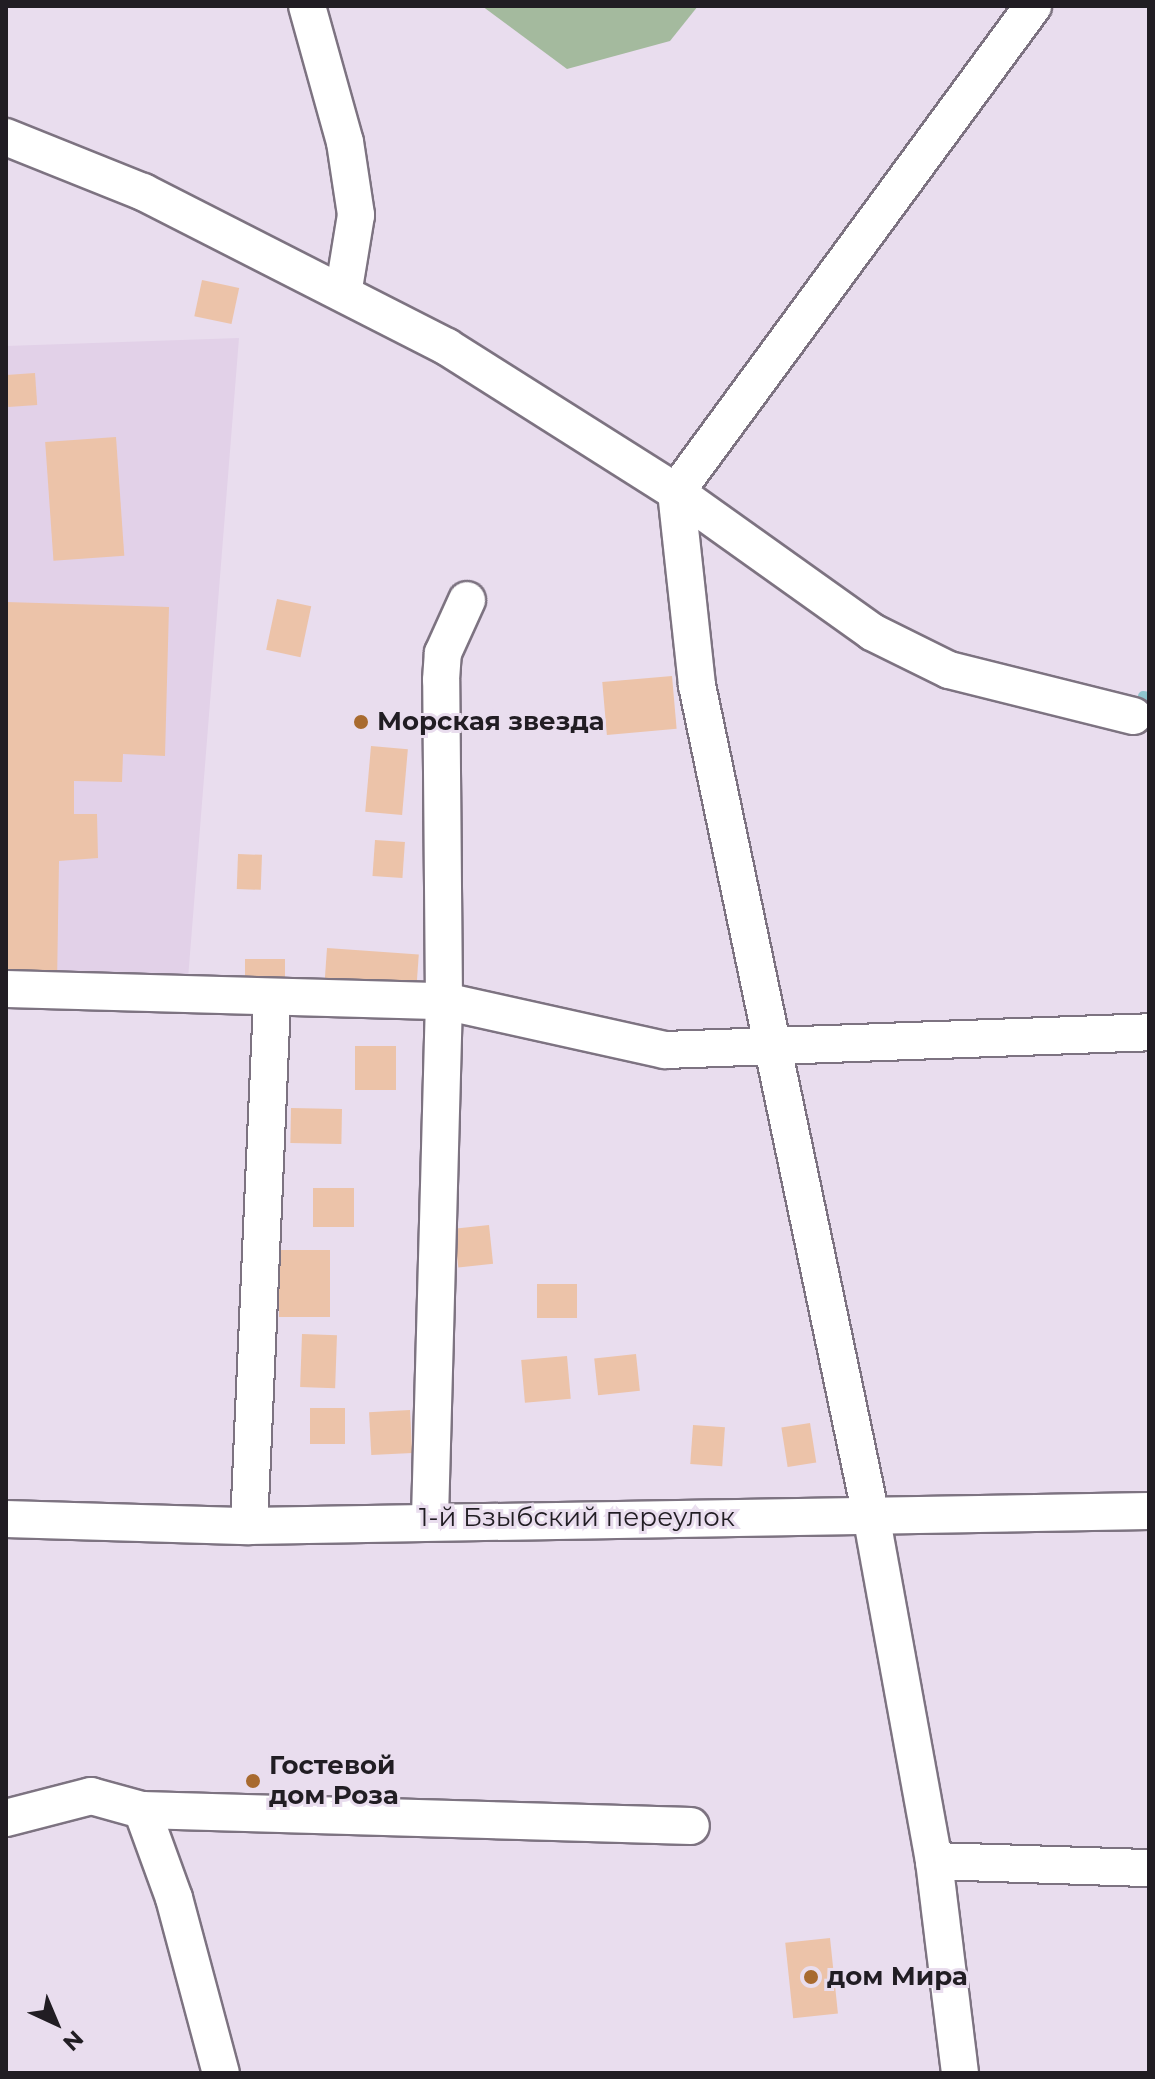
<!DOCTYPE html>
<html>
<head>
<meta charset="utf-8">
<style>
	body { margin:0 }
	#map { position:relative; width:1155px; height:2079px; overflow:hidden; background:#e9ddee; font-family:Montserrat,sans-serif }
	div>[style] { position:absolute }
	.built>* { inset:0; background:#e2d1e8 }
	.green>* { inset:0; background:#a4ba9e }
	.stream>* { height:10px; margin:-5px; padding:0 5px; transform-origin:5px; border-radius:5px; background:#8ec4ce }
	.building>* { inset:0; background:#ecc3a9; transform-origin:0 0 }
	.roads { filter:drop-shadow(2px 0 #7d7381) drop-shadow(-2px 0 #7d7381) drop-shadow(0 2px #7d7381) drop-shadow(0 -2px #7d7381) }
	.street>* { height:36px; margin:-18px; padding:0 18px; transform-origin:18px; border-radius:18px; background:#fff }
	.dots>* { width:22px; height:22px; translate:-50% -50%; box-sizing:border-box; border:4px solid #e9ddee; border-radius:50% }
	span { translate:-50% -50%; white-space:nowrap; text-align:center; line-height:1.15; -webkit-text-stroke:6px #e9ddee; paint-order:stroke }
	.poi-label { font-size:26px; color:#211d23; font-weight:700 }
	.left { translate:0 -50%; text-align:left }
	.street-label { font-size:26px; color:#211d23 }
	.frame { position:absolute; inset:0; border:8px solid #211d23; pointer-events:none }
	.north { position:absolute; left:16px; top:1983px; width:80px; height:80px; -webkit-text-stroke:6px #e9ddee; paint-order:stroke; rotate:136deg; font-size:22px; font-weight:700; line-height:32px; text-align:center; color:#211d23 }
	.north::after { content:''; display:block; margin:auto; width:28px; height:36px; background:#211d23; clip-path:polygon(50% 0,100% 100%,50% 72%,0 100%) }
</style>
</head>
<body>
<div id="map">
	<div class="built">
		<div style="clip-path:polygon(239px 338px,186px 1004px,6px 997px,6px 346px)"></div>
	</div>
	<div class="green">
		<div style="clip-path:polygon(482px 6px,698px 6px,670px 41px,567px 69px)"></div>
	</div>
	<div class="stream">
		<div style="left:1143px;top:696px;width:6px;rotate:9deg"></div>
	</div>
	<div class="building">
		<div style="left:202px;top:280px;width:38px;height:37px;rotate:12deg"></div>
		<div style="left:35px;top:373px;width:32px;height:29px;rotate:86deg"></div>
		<div style="left:116px;top:437px;width:119px;height:71px;rotate:86deg"></div>
		<div style="left:277px;top:599px;width:35px;height:52px;rotate:12deg"></div>
		<div style="clip-path:polygon(6px 602px,169px 607px,165px 756px,123px 754px,122px 782px,74px 781px,74px 814px,97px 814px,98px 858px,59px 861px,57px 984px,6px 983px)"></div>
		<div style="left:672px;top:676px;width:53px;height:70px;rotate:85deg"></div>
		<div style="left:371px;top:746px;width:37px;height:66px;rotate:5deg"></div>
		<div style="left:375px;top:840px;width:30px;height:36px;rotate:4deg"></div>
		<div style="left:238px;top:854px;width:24px;height:35px;rotate:2deg"></div>
		<div style="left:327px;top:948px;width:92px;height:42px;rotate:4deg"></div>
		<div style="left:245px;top:959px;width:40px;height:27px"></div>
		<div style="left:355px;top:1046px;width:41px;height:44px"></div>
		<div style="left:291px;top:1108px;width:51px;height:35px;rotate:1deg"></div>
		<div style="left:313px;top:1188px;width:41px;height:39px"></div>
		<div style="left:489px;top:1225px;width:39px;height:35px;rotate:84deg"></div>
		<div style="left:279px;top:1250px;width:51px;height:67px"></div>
		<div style="left:537px;top:1284px;width:40px;height:34px"></div>
		<div style="left:302px;top:1334px;width:35px;height:53px;rotate:2deg"></div>
		<div style="left:636px;top:1354px;width:37px;height:42px;rotate:84deg"></div>
		<div style="left:567px;top:1356px;width:43px;height:46px;rotate:85deg"></div>
		<div style="left:345px;top:1408px;width:36px;height:35px;rotate:90deg"></div>
		<div style="left:410px;top:1410px;width:43px;height:41px;rotate:87deg"></div>
		<div style="left:810px;top:1423px;width:40px;height:29px;rotate:81deg"></div>
		<div style="left:693px;top:1425px;width:32px;height:39px;rotate:4deg"></div>
		<div style="left:830px;top:1938px;width:76px;height:45px;rotate:84deg"></div>
	</div>
	<div class="roads">
		<div class="street">
			<div style="left:307px;top:6px;width:141px;rotate:74.4deg"></div>
			<div style="left:345px;top:142px;width:74px;rotate:81.4deg"></div>
			<div style="left:356px;top:215px;width:74px;rotate:99.3deg"></div>
			<div style="left:6px;top:137px;width:148px;rotate:21.9deg"></div>
			<div style="left:143px;top:192px;width:341px;rotate:27deg"></div>
			<div style="left:447px;top:347px;width:271px;rotate:32.3deg"></div>
			<div style="left:676px;top:492px;width:241px;rotate:35.5deg"></div>
			<div style="left:872px;top:632px;width:86px;rotate:26.3deg"></div>
			<div style="left:949px;top:670px;width:190px;rotate:14deg"></div>
			<div style="left:6px;top:989px;width:438px;rotate:1.6deg"></div>
			<div style="left:444px;top:1001px;width:226px;rotate:12.5deg"></div>
			<div style="left:665px;top:1050px;width:484px;rotate:-2.1deg"></div>
			<div style="left:430px;top:1518px;width:517px;rotate:-88.45deg"></div>
			<div style="left:444px;top:1001px;width:321px;rotate:-90.5deg"></div>
			<div style="left:441px;top:680px;width:27px;rotate:-86deg"></div>
			<div style="left:443px;top:653px;width:58px;rotate:-65.6deg"></div>
			<div style="left:6px;top:1519px;width:243px;rotate:1.7deg"></div>
			<div style="left:249px;top:1526px;width:900px;rotate:-0.95deg"></div>
			<div style="left:249px;top:1526px;width:526px;rotate:-87.49deg"></div>
			<div style="left:142px;top:1810px;width:94px;rotate:70deg"></div>
			<div style="left:174px;top:1898px;width:181px;rotate:75deg"></div>
			<div style="left:6px;top:1818px;width:88px;rotate:-14.5deg"></div>
			<div style="left:91px;top:1796px;width:53px;rotate:15.4deg"></div>
			<div style="left:142px;top:1810px;width:549px;rotate:1.67deg"></div>
			<div style="left:934px;top:1861px;width:215px;rotate:1.9deg"></div>
			<div style="left:960px;top:2073px;width:214px;rotate:-97deg"></div>
			<div style="left:934px;top:1861px;width:351px;rotate:-100.3deg"></div>
			<div style="left:871px;top:1516px;width:849px;rotate:-101.83deg"></div>
			<div style="left:697px;top:685px;width:194px;rotate:-96.2deg"></div>
			<div style="left:676px;top:492px;width:603px;rotate:-53.7deg"></div>
		</div>
	</div>
	<div class="dots">
		<div style="left:361px;top:722px;background:#a86a2f"></div>
		<div style="left:253px;top:1781px;background:#a86a2f"></div>
		<div style="left:811px;top:1977px;background:#a86a2f"></div>
	</div>
	<div class="poi-label">
		<span class="left" style="left:377px;top:722px">Морская звезда</span>
		<span class="left" style="left:269px;top:1781px">Гостевой<br>дом Роза</span>
		<span class="left" style="left:827px;top:1977px">дом Мира</span>
	</div>
	<div class="street-label">
		<span style="left:577px;top:1518px">1-й Бзыбский переулок</span>
	</div>
	<div class="frame"></div>
	<div class="north">N</div>
</div>
</body>
</html>
